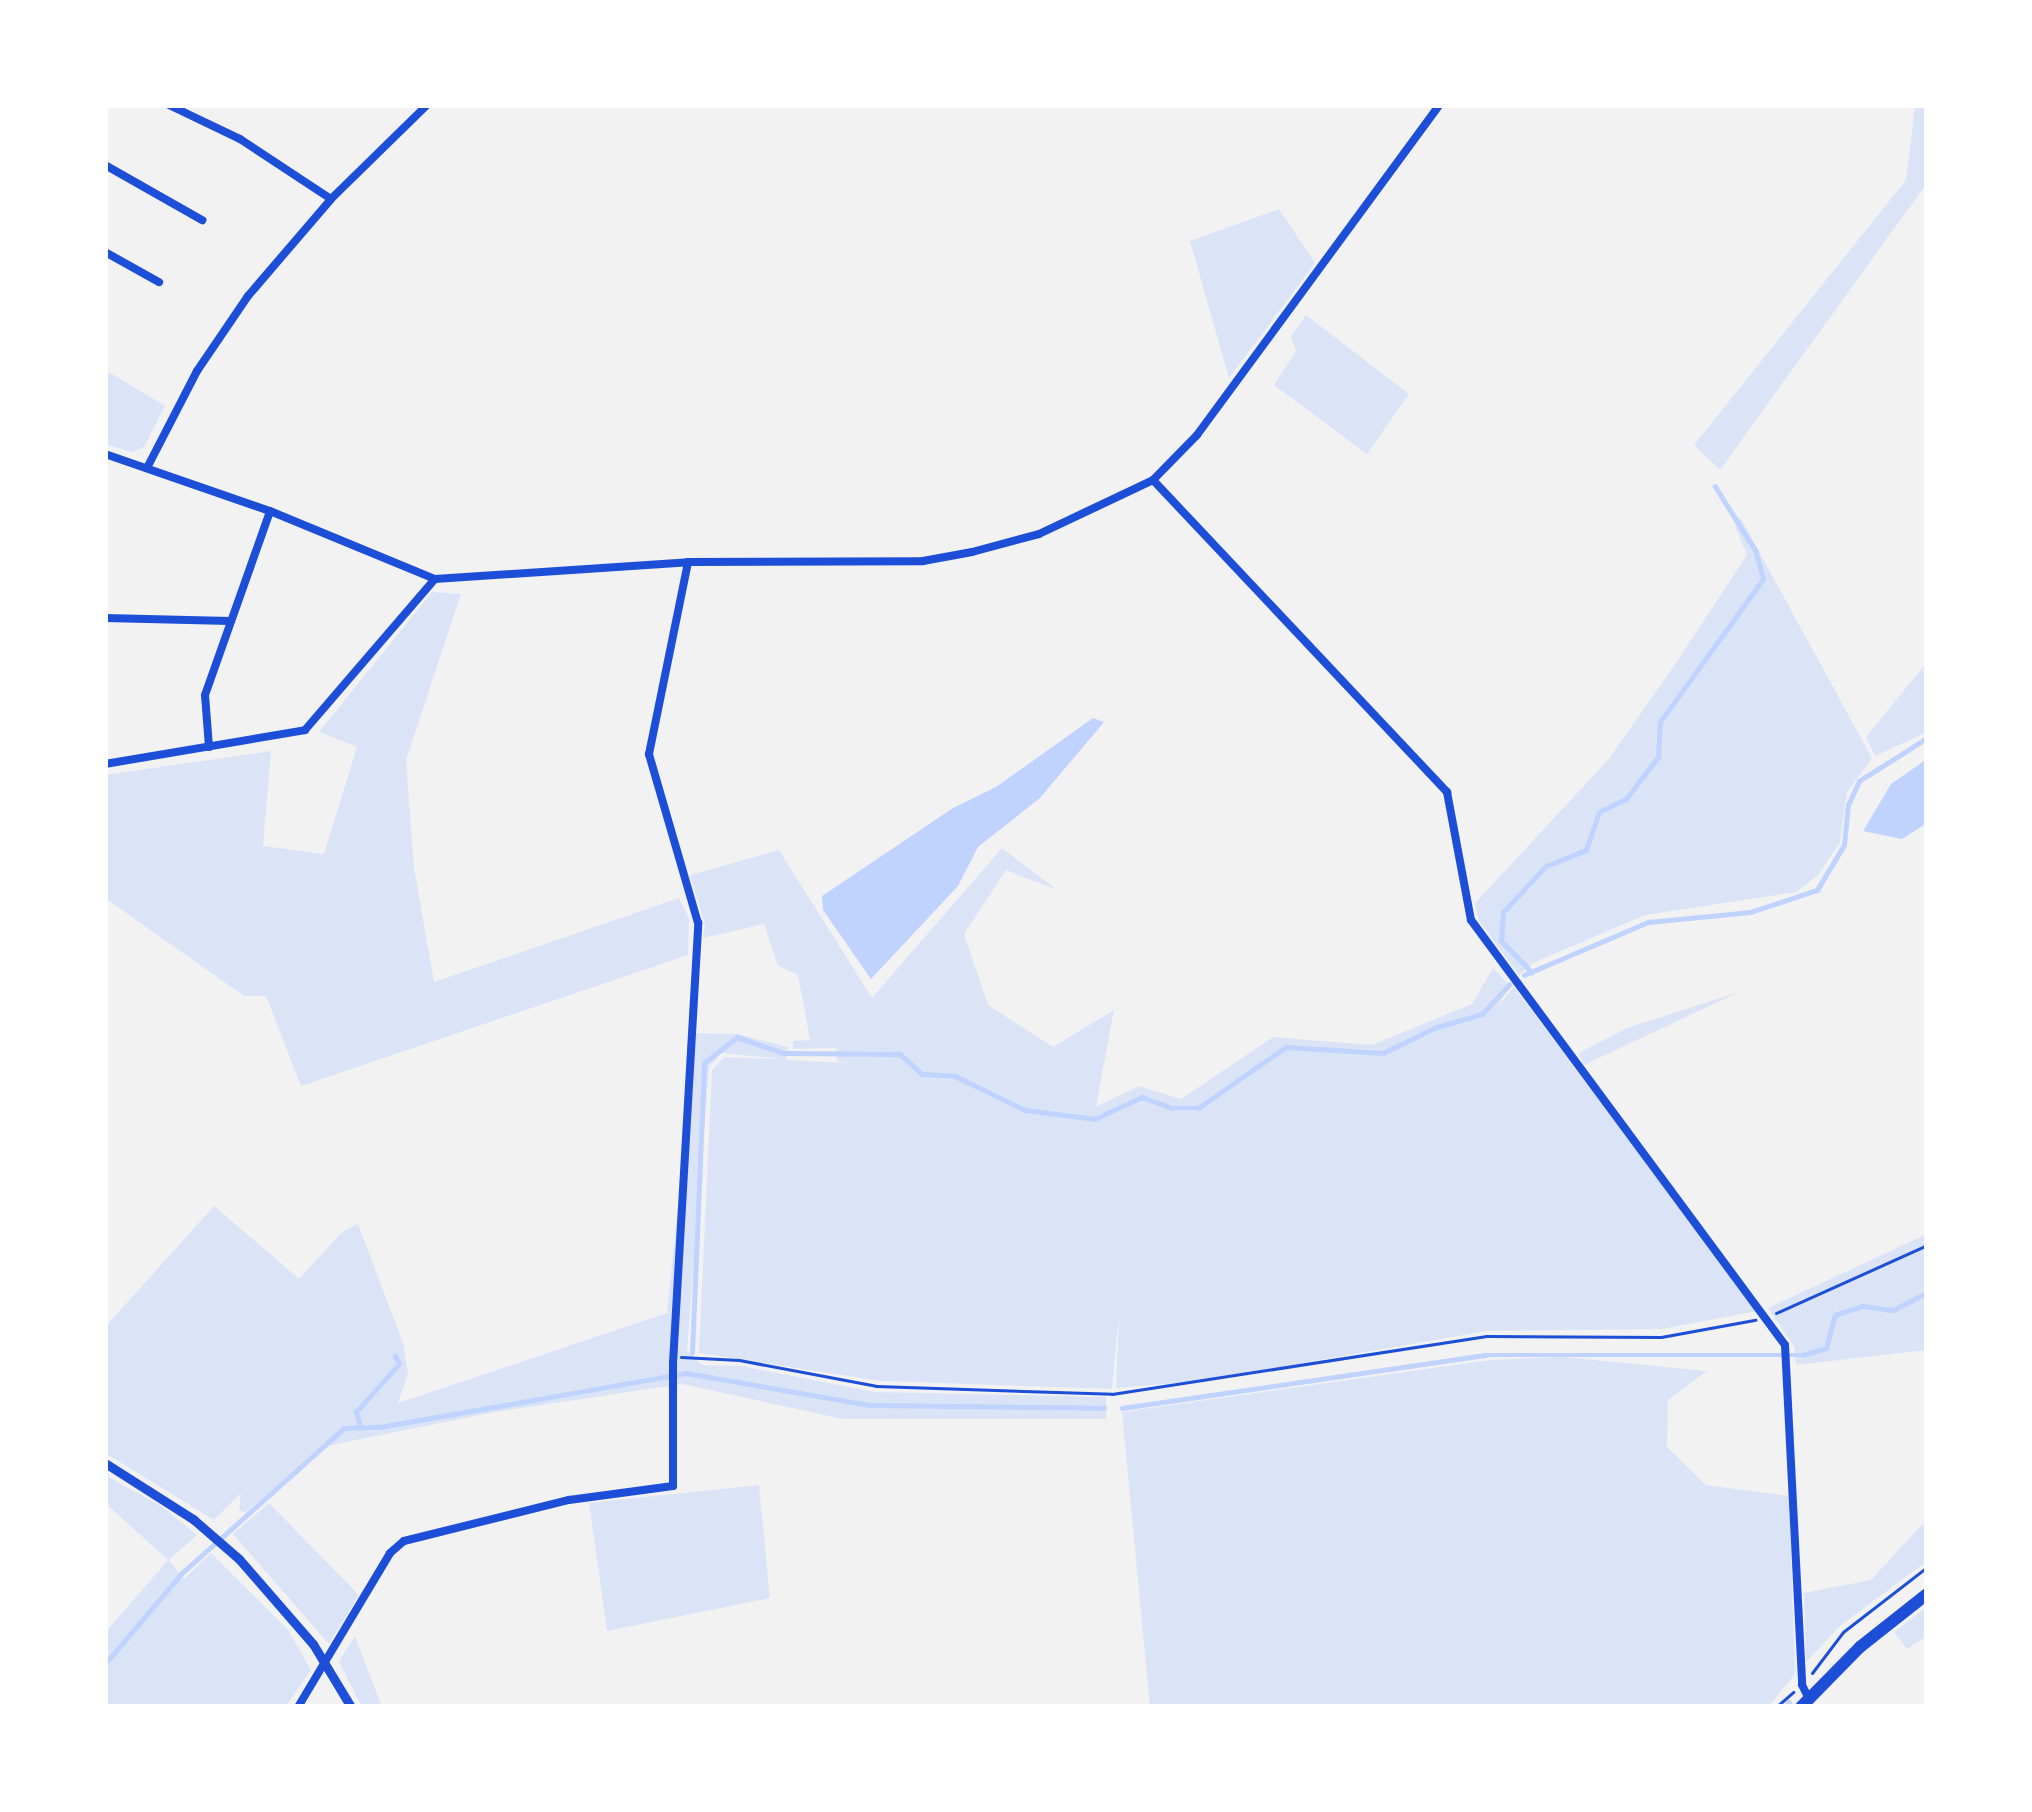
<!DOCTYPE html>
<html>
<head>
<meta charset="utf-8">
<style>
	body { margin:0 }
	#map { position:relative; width:2032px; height:1812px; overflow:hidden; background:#f2f2f2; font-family:Barlow,sans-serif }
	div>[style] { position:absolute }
	.green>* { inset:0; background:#dbe4f7 }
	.water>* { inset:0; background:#bfd3fe }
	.stream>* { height:4.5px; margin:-2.25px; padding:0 2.25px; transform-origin:2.25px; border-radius:2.25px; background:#bfd3fe }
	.path>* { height:3px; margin:-1.5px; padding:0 1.5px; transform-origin:1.5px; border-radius:1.5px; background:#1d4ed8 }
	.minor>* { height:8px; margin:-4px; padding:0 4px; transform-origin:4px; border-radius:4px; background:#1d4ed8 }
	.tertiary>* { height:9px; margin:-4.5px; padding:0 4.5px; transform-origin:4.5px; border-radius:4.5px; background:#1d4ed8 }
	.primary>* { height:12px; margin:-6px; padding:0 6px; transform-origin:6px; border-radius:6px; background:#1d4ed8 }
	span { translate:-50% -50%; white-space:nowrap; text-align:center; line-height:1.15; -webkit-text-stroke:9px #fff; paint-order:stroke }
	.frame { position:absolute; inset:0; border:108px solid #fff; pointer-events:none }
</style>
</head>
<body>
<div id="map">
	<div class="green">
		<div style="clip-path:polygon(1915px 105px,1927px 105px,1927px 183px,1720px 470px,1694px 445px,1906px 180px)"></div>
		<div style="clip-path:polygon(1279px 209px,1315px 263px,1229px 378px,1190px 241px)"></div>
		<div style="clip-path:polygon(1306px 315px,1409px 394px,1367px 454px,1274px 385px,1296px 351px,1291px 336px)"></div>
		<div style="clip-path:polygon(107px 371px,165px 406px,144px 447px,132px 452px,105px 444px)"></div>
		<div style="clip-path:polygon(1740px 517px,1872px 758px,1847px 792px,1840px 842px,1818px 875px,1796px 892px,1645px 915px,1533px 963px,1519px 975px,1479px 921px,1475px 903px,1608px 760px,1674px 666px,1747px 555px,1735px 526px)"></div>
		<div style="clip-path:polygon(432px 592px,461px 594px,406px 760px,414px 868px,434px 982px,679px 898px,689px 919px,688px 955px,301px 1086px,266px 996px,244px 996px,105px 898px,105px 775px,271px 751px,263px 846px,324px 854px,357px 747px,319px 732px)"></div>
		<div style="clip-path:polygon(1927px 662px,1927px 732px,1875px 756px,1866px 737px)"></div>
		<div style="clip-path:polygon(1002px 848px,1057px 890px,1006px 870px,964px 934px,988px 1005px,1053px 1047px,1114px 1010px,1096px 1107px,1139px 1086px,1181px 1099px,1273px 1037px,1372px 1045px,1472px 1004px,1493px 968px,1509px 985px,1498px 1006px,1514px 987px,1757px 1311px,1662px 1329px,1487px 1331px,1200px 1381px,1116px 1388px,1119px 1315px,1112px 1389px,881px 1381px,699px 1353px,712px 1070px,724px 1057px,782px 1059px,721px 1053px,709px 1067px,687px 1350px,702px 1365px,741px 1366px,875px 1392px,1106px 1397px,1106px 1419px,843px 1419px,682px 1384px,495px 1412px,321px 1447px,245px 1513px,239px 1510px,241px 1493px,214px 1520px,105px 1453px,105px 1327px,214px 1206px,299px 1279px,343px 1231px,358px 1224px,403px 1343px,408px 1374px,398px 1403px,667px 1313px,696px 1033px,737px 1034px,788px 1047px,786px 1060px,847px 1063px,837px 1061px,836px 1048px,793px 1049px,793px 1041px,810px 1040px,798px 975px,778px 966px,764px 924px,703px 938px,705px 925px,690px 875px,779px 850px,872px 998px)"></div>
		<div style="clip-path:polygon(1739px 992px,1584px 1065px,1579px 1053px,1627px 1028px)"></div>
		<div style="clip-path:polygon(1927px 1234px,1927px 1350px,1796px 1365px,1794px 1346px,1768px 1308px)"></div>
		<div style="clip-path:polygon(1563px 1357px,1707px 1371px,1668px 1400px,1667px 1447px,1706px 1485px,1789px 1496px,1795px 1674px,1768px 1707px,1150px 1707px,1122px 1412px,1490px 1360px)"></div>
		<div style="clip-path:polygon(105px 1475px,161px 1506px,197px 1535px,169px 1560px,184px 1579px,211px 1553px,288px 1630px,311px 1670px,285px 1707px,105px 1707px,105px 1633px,168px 1560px,105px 1503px)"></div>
		<div style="clip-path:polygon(759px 1485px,770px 1598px,607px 1631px,589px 1503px)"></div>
		<div style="clip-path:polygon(269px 1503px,359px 1595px,329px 1644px,233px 1534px)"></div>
		<div style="clip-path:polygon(1927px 1519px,1927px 1561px,1840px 1626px,1806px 1662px,1804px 1593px,1871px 1580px)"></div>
		<div style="clip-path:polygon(1927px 1607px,1927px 1636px,1907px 1649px,1894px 1632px)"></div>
		<div style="clip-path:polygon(355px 1636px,369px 1673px,382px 1707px,362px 1707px,339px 1662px)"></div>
	</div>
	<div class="water">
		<div style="clip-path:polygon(1093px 718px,1104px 722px,1040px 798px,978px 847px,958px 886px,871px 979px,823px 910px,822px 896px,953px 808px,996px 787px)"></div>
		<div style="clip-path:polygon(1927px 759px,1927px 823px,1902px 839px,1863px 831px,1891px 784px)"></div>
	</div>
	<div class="stream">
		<div style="left:1532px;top:973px;width:45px;rotate:-134.1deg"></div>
		<div style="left:1501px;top:941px;width:29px;rotate:-86deg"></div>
		<div style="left:1503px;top:912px;width:63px;rotate:-46.9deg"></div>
		<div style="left:1546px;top:866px;width:43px;rotate:-21.8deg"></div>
		<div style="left:1586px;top:850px;width:40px;rotate:-71.1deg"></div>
		<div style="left:1599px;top:812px;width:30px;rotate:-26deg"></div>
		<div style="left:1626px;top:799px;width:53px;rotate:-52.7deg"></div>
		<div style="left:1658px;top:757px;width:35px;rotate:-87deg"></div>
		<div style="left:1660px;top:722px;width:176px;rotate:-54.2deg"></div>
		<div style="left:1763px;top:579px;width:28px;rotate:-105deg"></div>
		<div style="left:1756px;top:552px;width:77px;rotate:-122.2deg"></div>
		<div style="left:1524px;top:975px;width:135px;rotate:-23.1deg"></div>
		<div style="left:1648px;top:922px;width:103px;rotate:-5.5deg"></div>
		<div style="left:1751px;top:912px;width:70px;rotate:-18.4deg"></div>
		<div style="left:1817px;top:890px;width:52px;rotate:-59deg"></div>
		<div style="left:1844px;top:845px;width:40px;rotate:-84.3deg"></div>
		<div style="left:1848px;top:805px;width:26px;rotate:-65deg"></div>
		<div style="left:1859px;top:781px;width:80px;rotate:-32.3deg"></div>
		<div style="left:692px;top:1353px;width:290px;rotate:-87.6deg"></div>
		<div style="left:704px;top:1063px;width:42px;rotate:-38.2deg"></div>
		<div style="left:737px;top:1037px;width:50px;rotate:18.8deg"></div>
		<div style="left:784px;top:1053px;width:116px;rotate:0.5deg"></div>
		<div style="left:900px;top:1054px;width:30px;rotate:42deg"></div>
		<div style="left:922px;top:1074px;width:33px;rotate:3deg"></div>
		<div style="left:955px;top:1076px;width:78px;rotate:25.9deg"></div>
		<div style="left:1025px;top:1110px;width:71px;rotate:7.3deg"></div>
		<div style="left:1095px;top:1119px;width:52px;rotate:-25.1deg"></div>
		<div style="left:1142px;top:1097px;width:32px;rotate:20deg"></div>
		<div style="left:1172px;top:1108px;width:26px"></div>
		<div style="left:1198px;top:1108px;width:107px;rotate:-34.7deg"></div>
		<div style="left:1286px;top:1047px;width:97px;rotate:3.5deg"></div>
		<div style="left:1383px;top:1053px;width:57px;rotate:-26.1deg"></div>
		<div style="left:1434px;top:1028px;width:50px;rotate:-16.3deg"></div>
		<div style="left:1482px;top:1014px;width:40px;rotate:-47deg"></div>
		<div style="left:1122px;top:1408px;width:368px;rotate:-8.3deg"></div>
		<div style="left:1486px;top:1355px;width:317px"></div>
		<div style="left:1803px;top:1355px;width:24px;rotate:-17deg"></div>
		<div style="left:1826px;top:1348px;width:34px;rotate:-75deg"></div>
		<div style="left:1835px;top:1315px;width:29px;rotate:-18deg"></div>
		<div style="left:1863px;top:1306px;width:30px;rotate:8deg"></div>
		<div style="left:1893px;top:1310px;width:38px;rotate:-27deg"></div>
		<div style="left:360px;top:1427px;width:16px;rotate:-105deg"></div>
		<div style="left:356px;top:1412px;width:64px;rotate:-48.1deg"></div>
		<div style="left:399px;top:1364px;width:9px;rotate:-117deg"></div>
		<div style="left:105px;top:1664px;width:119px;rotate:-49.8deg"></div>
		<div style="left:182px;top:1573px;width:217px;rotate:-41.8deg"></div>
		<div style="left:344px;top:1428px;width:36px;rotate:-2deg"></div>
		<div style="left:380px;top:1427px;width:311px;rotate:-10deg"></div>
		<div style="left:686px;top:1373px;width:187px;rotate:9.9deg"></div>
		<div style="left:870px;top:1405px;width:234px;rotate:0.7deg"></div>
		<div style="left:1785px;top:1707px;width:6px;rotate:-51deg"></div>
	</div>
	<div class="path">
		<div style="left:1776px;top:1313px;width:166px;rotate:-24.2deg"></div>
		<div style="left:681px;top:1357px;width:58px;rotate:3deg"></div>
		<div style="left:739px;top:1360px;width:139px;rotate:10.7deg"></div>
		<div style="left:876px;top:1386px;width:236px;rotate:1.9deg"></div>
		<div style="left:1112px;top:1394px;width:379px;rotate:-8.8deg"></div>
		<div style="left:1487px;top:1336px;width:174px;rotate:0.3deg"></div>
		<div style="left:1661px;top:1337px;width:96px;rotate:-10.3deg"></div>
		<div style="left:1812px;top:1673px;width:51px;rotate:-52.9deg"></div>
		<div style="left:1843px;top:1632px;width:106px;rotate:-37.7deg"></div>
		<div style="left:1776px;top:1707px;width:23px;rotate:-41deg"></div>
	</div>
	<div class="minor">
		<div style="left:169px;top:105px;width:79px;rotate:25.6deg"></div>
		<div style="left:240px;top:139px;width:109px;rotate:33.4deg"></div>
		<div style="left:105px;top:165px;width:112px;rotate:29.6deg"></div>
		<div style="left:105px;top:252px;width:62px;rotate:29.1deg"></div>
		<div style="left:105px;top:454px;width:175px;rotate:19.1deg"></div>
		<div style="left:270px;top:511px;width:178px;rotate:22.4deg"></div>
		<div style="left:435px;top:579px;width:254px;rotate:-3.8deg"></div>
		<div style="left:688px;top:562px;width:235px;rotate:-0.2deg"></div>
		<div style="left:923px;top:561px;width:50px;rotate:-10.4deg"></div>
		<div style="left:972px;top:552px;width:69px;rotate:-15deg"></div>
		<div style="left:1039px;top:534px;width:126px;rotate:-25.3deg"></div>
		<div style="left:1153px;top:480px;width:63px;rotate:-45.6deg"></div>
		<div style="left:1197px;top:435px;width:409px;rotate:-53.7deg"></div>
		<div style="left:148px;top:466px;width:107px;rotate:-62.7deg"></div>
		<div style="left:197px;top:371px;width:91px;rotate:-55.8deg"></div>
		<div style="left:248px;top:296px;width:128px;rotate:-49.4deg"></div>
		<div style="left:331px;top:199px;width:134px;rotate:-44.4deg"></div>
		<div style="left:1153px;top:480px;width:429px;rotate:46.7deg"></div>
		<div style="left:1447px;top:792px;width:130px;rotate:79.4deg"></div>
		<div style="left:1471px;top:920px;width:528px;rotate:53.54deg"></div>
		<div style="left:1785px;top:1345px;width:340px;rotate:87.1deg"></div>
		<div style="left:1802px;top:1685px;width:16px;rotate:63deg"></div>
		<div style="left:105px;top:618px;width:125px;rotate:1.4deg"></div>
		<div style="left:209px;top:747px;width:52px;rotate:-94.4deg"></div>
		<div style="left:205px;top:695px;width:195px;rotate:-70.5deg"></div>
		<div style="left:105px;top:764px;width:203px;rotate:-9.6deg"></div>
		<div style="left:305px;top:730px;width:199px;rotate:-49.3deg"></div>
		<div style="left:298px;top:1707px;width:179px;rotate:-59.1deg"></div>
		<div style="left:390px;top:1553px;width:18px;rotate:-41deg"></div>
		<div style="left:404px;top:1541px;width:170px;rotate:-14deg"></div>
		<div style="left:569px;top:1500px;width:105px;rotate:-7.7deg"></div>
		<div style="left:673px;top:1486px;width:123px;rotate:-90deg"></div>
		<div style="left:673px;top:1363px;width:441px;rotate:-86.7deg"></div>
		<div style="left:698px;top:923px;width:176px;rotate:-106.2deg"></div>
		<div style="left:649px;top:754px;width:196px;rotate:-78.5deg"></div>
	</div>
	<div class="tertiary">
		<div style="left:105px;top:1463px;width:104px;rotate:32.5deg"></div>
		<div style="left:193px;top:1519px;width:61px;rotate:41deg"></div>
		<div style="left:239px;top:1559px;width:113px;rotate:49deg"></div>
		<div style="left:313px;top:1644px;width:74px;rotate:58.9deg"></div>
	</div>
	<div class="primary">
		<div style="left:1801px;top:1707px;width:84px;rotate:-45.5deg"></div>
		<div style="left:1860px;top:1647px;width:85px;rotate:-38.3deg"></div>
	</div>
	<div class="frame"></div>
</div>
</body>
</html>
